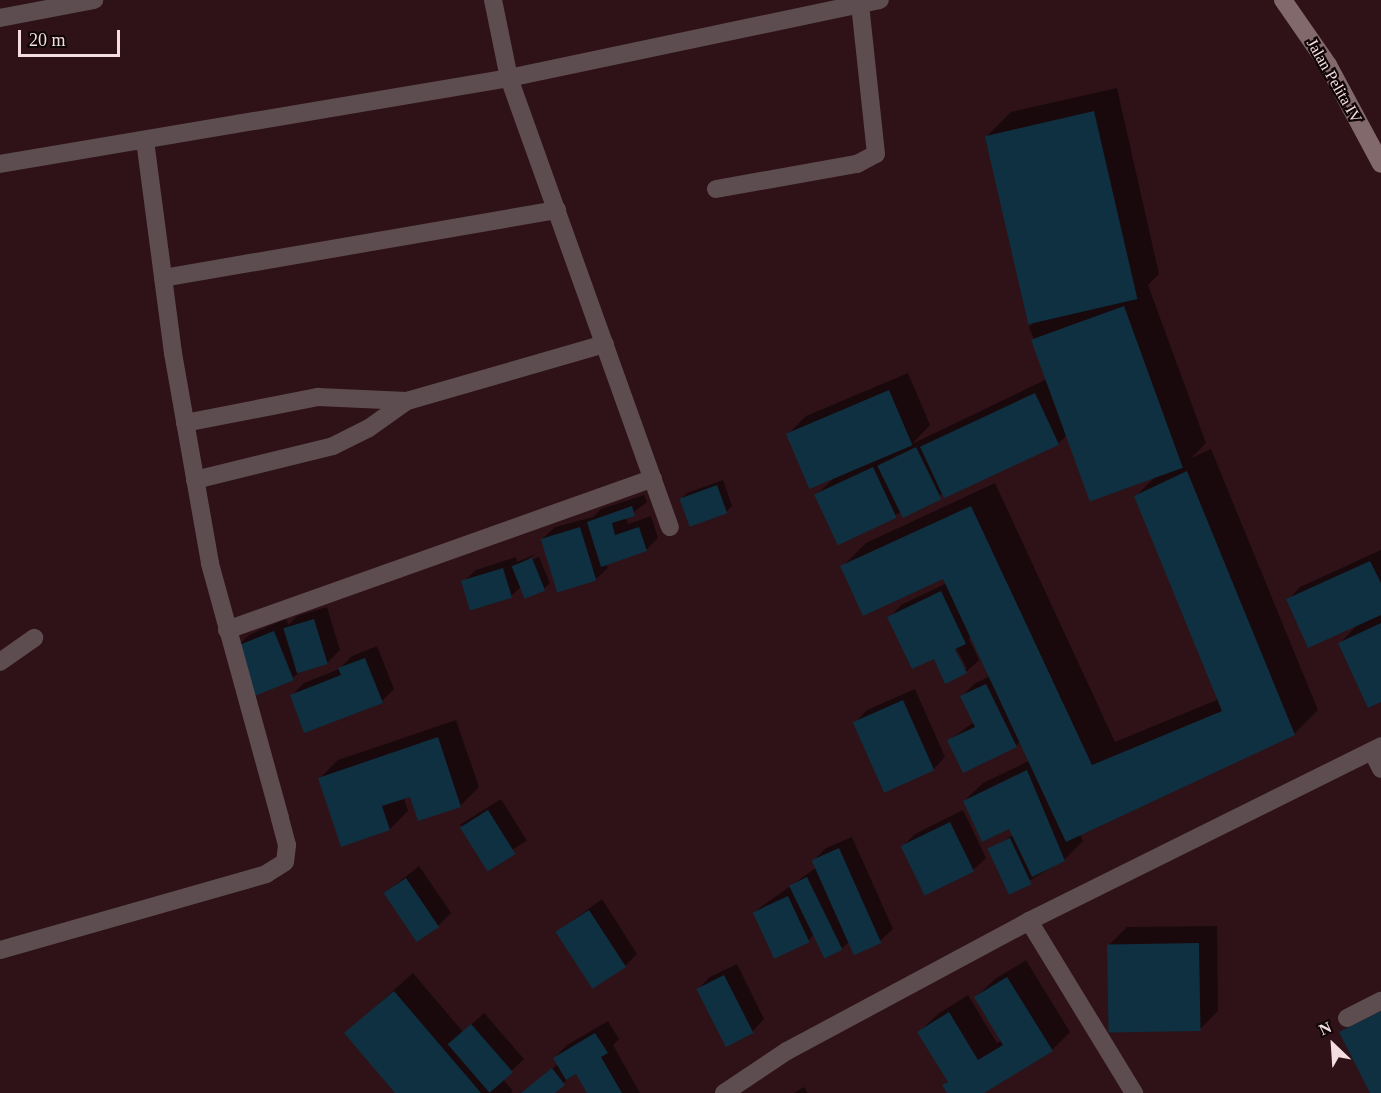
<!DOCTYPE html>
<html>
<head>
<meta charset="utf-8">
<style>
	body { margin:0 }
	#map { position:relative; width:1381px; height:1093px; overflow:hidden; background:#2f1218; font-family:"Times New Roman",serif }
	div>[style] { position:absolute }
	.shadow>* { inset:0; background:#0007; transform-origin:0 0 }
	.building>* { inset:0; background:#0e3040; transform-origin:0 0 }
	.lane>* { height:18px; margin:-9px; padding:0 9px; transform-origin:9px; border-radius:9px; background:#5d4d50 }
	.street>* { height:18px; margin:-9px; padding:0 9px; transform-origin:9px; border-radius:9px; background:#5d4d50 }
	.secondary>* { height:18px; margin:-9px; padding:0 9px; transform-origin:9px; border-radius:9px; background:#82696c }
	span { translate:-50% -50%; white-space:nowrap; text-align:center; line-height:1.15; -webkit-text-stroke:4.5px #0f0406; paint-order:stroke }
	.street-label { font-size:16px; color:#f4dee1 }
	.north { position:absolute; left:1303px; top:1015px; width:60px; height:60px; -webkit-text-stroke:4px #0f0406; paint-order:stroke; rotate:335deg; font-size:16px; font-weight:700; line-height:24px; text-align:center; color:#f4dee1 }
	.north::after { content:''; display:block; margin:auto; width:21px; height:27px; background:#f4dee1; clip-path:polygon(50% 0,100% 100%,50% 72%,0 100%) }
	.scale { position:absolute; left:18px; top:30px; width:102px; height:27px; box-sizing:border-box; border:3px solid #f4dee1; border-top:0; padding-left:8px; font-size:18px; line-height:21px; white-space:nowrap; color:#f4dee1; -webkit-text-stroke:4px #0f0406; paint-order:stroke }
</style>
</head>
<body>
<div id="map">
	<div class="shadow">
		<div style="clip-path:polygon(evenodd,1117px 88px,1159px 274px,1148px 285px,1206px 443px,1191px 458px,1211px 449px,1318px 710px,1294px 734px,1080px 834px,1083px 841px,1064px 860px,1010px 892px,989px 850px,1013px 835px,1010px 827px,964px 801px,983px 783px,1029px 761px,1020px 741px,1016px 746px,949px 740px,974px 722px,962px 696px,974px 684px,990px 676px,971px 636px,969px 639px,979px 660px,966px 672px,934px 657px,889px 618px,901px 605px,947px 583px,944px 577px,842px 567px,866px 543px,995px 483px,1115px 742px,1219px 699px,1135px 497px,1155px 477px,1070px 432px,1058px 444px,901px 512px,839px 544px,816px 495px,836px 476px,788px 434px,806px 416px,908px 373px,930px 425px,912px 444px,1049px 378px,1029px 327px,1036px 320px,987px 136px,1011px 112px,1117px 88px,953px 641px,967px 669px,964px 669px,953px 641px)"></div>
		<div style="clip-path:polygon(723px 480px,732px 506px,726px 512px,681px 499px,687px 493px)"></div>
		<div style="clip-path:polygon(644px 495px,647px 502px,626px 518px,628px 524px,651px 516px,658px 538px,646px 550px,606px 563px,608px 568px,595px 580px,542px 539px,555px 527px,593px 517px,601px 509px)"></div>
		<div style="clip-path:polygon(1381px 550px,1381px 701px,1340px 643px,1358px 624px,1288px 600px,1300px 587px)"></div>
		<div style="clip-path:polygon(538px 553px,518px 565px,539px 557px,550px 583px,544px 589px,521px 587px,511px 596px,463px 582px,476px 570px,516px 557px,517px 562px)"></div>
		<div style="clip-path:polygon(327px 607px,340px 650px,327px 663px,300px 671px,293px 678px,236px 647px,249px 635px,286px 619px,289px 625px,297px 616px)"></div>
		<div style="clip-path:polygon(377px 646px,394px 689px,382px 701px,291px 696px,304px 683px,339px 669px,352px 656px)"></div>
		<div style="clip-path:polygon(915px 689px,945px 757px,933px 770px,855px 723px,867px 710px)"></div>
		<div style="clip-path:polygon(456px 720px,479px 787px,460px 806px,411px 795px,404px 798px,408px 811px,390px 829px,320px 778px,338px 760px)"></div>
		<div style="left:501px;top:799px;width:49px;height:48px;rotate:58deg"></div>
		<div style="clip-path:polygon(963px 810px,986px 858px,973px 870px,903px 846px,915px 834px)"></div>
		<div style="clip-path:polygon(852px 837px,893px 929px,880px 941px,850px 941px,841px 949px,813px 935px,808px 941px,754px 912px,817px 867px,814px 860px,826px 848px)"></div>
		<div style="clip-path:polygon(419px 866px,451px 913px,438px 926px,385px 893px)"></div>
		<div style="clip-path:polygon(602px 899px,637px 954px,625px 966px,557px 932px)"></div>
		<div style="clip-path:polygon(1217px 926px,1218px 1011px,1199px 1030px,1108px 946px,1127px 927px)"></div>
		<div style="clip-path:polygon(1026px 960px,1070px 1032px,1052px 1050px,981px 1093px,949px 1093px,944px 1085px,949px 1080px,919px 1032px,938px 1014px,968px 995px,997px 1043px,1002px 1040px,976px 997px,995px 979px)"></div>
		<div style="clip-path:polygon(737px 964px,764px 1019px,752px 1032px,698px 989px,710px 977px)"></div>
		<div style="clip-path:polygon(413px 973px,463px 1032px,484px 1013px,524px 1059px,503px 1079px,513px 1091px,511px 1093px,397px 1093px,346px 1033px)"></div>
		<div style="clip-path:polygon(608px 1021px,619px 1039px,613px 1045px,640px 1093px,588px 1093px,576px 1072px,552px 1093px,522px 1093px,558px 1064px,554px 1058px,567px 1045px)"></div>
		<div style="clip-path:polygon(804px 1087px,808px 1093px,794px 1093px)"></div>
	</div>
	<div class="building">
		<div style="left:1094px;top:111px;width:193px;height:112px;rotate:77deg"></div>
		<div style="left:1124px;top:306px;width:172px;height:99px;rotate:70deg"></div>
		<div style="left:889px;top:390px;width:60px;height:112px;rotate:67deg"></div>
		<div style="left:1035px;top:393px;width:57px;height:127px;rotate:65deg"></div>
		<div style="left:916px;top:447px;width:58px;height:43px;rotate:64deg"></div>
		<div style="left:873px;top:467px;width:56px;height:65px;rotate:65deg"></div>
		<div style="clip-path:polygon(1187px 471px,1295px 735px,1066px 842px,943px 579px,863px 616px,840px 566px,971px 506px,1092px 765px,1222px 711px,1134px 496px)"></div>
		<div style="left:717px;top:485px;width:30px;height:40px;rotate:70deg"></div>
		<div style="clip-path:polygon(632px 506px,635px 516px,612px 523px,615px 535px,639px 527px,647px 551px,601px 567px,587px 522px)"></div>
		<div style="left:580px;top:527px;width:56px;height:41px;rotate:73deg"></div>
		<div style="left:532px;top:558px;width:35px;height:22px;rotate:68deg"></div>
		<div style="clip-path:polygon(1370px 561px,1381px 583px,1381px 615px,1308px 648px,1286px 599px)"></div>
		<div style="left:503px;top:568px;width:31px;height:44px;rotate:73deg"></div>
		<div style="clip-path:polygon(941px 591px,966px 644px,955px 649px,967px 673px,945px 684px,934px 659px,912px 669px,887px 617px)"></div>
		<div style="left:314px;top:619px;width:47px;height:32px;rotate:73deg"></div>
		<div style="clip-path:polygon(1381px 623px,1381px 702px,1368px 708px,1338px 643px)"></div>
		<div style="left:274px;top:631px;width:53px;height:43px;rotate:68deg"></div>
		<div style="clip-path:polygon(365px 658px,383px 703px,304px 733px,290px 695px,341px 675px,338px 668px)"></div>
		<div style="clip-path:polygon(986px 684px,1017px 747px,963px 773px,947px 740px,975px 727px,960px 696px)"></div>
		<div style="left:903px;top:700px;width:77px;height:55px;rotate:66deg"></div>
		<div style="clip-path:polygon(438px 737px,461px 807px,418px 821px,410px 797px,382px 806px,390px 830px,341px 847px,318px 778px)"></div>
		<div style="clip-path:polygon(1027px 770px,1065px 861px,1032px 877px,1009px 829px,982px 842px,963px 801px)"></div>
		<div style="left:488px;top:810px;width:52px;height:33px;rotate:58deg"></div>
		<div style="left:950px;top:822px;width:55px;height:55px;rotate:64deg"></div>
		<div style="left:1010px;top:838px;width:51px;height:25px;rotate:65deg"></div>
		<div style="left:839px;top:848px;width:104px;height:30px;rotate:66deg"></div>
		<div style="left:807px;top:877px;width:81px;height:20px;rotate:64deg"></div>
		<div style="left:406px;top:878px;width:59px;height:27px;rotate:56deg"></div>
		<div style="left:788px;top:896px;width:51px;height:39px;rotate:65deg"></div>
		<div style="left:589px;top:910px;width:68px;height:40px;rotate:57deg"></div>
		<div style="left:1199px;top:943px;width:88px;height:92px;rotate:89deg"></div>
		<div style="left:724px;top:975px;width:65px;height:31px;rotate:63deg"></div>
		<div style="clip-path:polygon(1007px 977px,1053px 1051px,984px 1093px,947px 1093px,942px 1085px,948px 1082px,917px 1032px,949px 1012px,978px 1060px,1003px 1045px,974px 997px)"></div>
		<div style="clip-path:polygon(394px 991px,481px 1093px,395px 1093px,344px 1033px)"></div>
		<div style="clip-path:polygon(1381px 1011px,1381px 1093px,1370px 1093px,1339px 1032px)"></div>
		<div style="left:471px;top:1024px;width:64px;height:31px;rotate:49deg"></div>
		<div style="clip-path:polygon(595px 1033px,608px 1053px,601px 1057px,622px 1093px,587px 1093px,576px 1074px,566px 1080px,553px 1058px)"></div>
		<div style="clip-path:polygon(552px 1068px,565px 1085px,555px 1093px,521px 1093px)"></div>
	</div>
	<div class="lane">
		<div style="left:1372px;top:751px;width:20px;rotate:63deg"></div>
		<div style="left:1347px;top:1018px;width:38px;rotate:-27deg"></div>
	</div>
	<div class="street">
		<div style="left:493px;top:0;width:80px;rotate:78.4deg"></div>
		<div style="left:509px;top:78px;width:477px;rotate:70.3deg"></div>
		<div style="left:0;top:18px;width:96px;rotate:-10.8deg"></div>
		<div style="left:0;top:164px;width:516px;rotate:-9.59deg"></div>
		<div style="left:509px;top:78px;width:379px;rotate:-11.9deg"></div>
		<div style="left:716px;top:189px;width:143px;rotate:-10.1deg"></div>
		<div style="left:857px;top:164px;width:21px;rotate:-28deg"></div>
		<div style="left:876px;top:154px;width:151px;rotate:-96.1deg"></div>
		<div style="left:163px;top:278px;width:400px;rotate:-9.8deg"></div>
		<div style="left:185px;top:423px;width:136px;rotate:-11.1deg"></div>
		<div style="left:318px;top:397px;width:89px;rotate:2.6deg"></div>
		<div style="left:407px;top:401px;width:206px;rotate:-16.1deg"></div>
		<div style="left:195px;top:480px;width:142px;rotate:-13.8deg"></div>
		<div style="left:333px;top:446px;width:40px;rotate:-26.6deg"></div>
		<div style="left:369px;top:428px;width:47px;rotate:-35.4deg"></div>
		<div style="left:227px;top:630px;width:452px;rotate:-19.6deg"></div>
		<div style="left:0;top:662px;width:42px;rotate:-35.2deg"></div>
		<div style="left:1029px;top:921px;width:202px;rotate:58.6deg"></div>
		<div style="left:0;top:950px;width:277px;rotate:-15.9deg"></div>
		<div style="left:266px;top:874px;width:22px;rotate:-32deg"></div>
		<div style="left:285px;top:862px;width:17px;rotate:-83deg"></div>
		<div style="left:287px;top:845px;width:28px;rotate:-105deg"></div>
		<div style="left:280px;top:818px;width:264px;rotate:-105.4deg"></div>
		<div style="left:210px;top:563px;width:213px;rotate:-100deg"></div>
		<div style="left:173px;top:353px;width:215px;rotate:-97.5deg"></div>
		<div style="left:724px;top:1093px;width:76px;rotate:-33.7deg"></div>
		<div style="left:787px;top:1051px;width:275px;rotate:-28.2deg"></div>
		<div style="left:1029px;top:921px;width:393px;rotate:-26.4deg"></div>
	</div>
	<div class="secondary">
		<div style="left:1283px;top:0;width:79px;rotate:55.3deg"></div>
		<div style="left:1328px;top:65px;width:112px;rotate:61.8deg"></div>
	</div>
	<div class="street-label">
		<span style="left:1334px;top:81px;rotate:60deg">Jalan Pelita IV</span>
	</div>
	<div class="north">N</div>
	<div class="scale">20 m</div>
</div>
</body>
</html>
